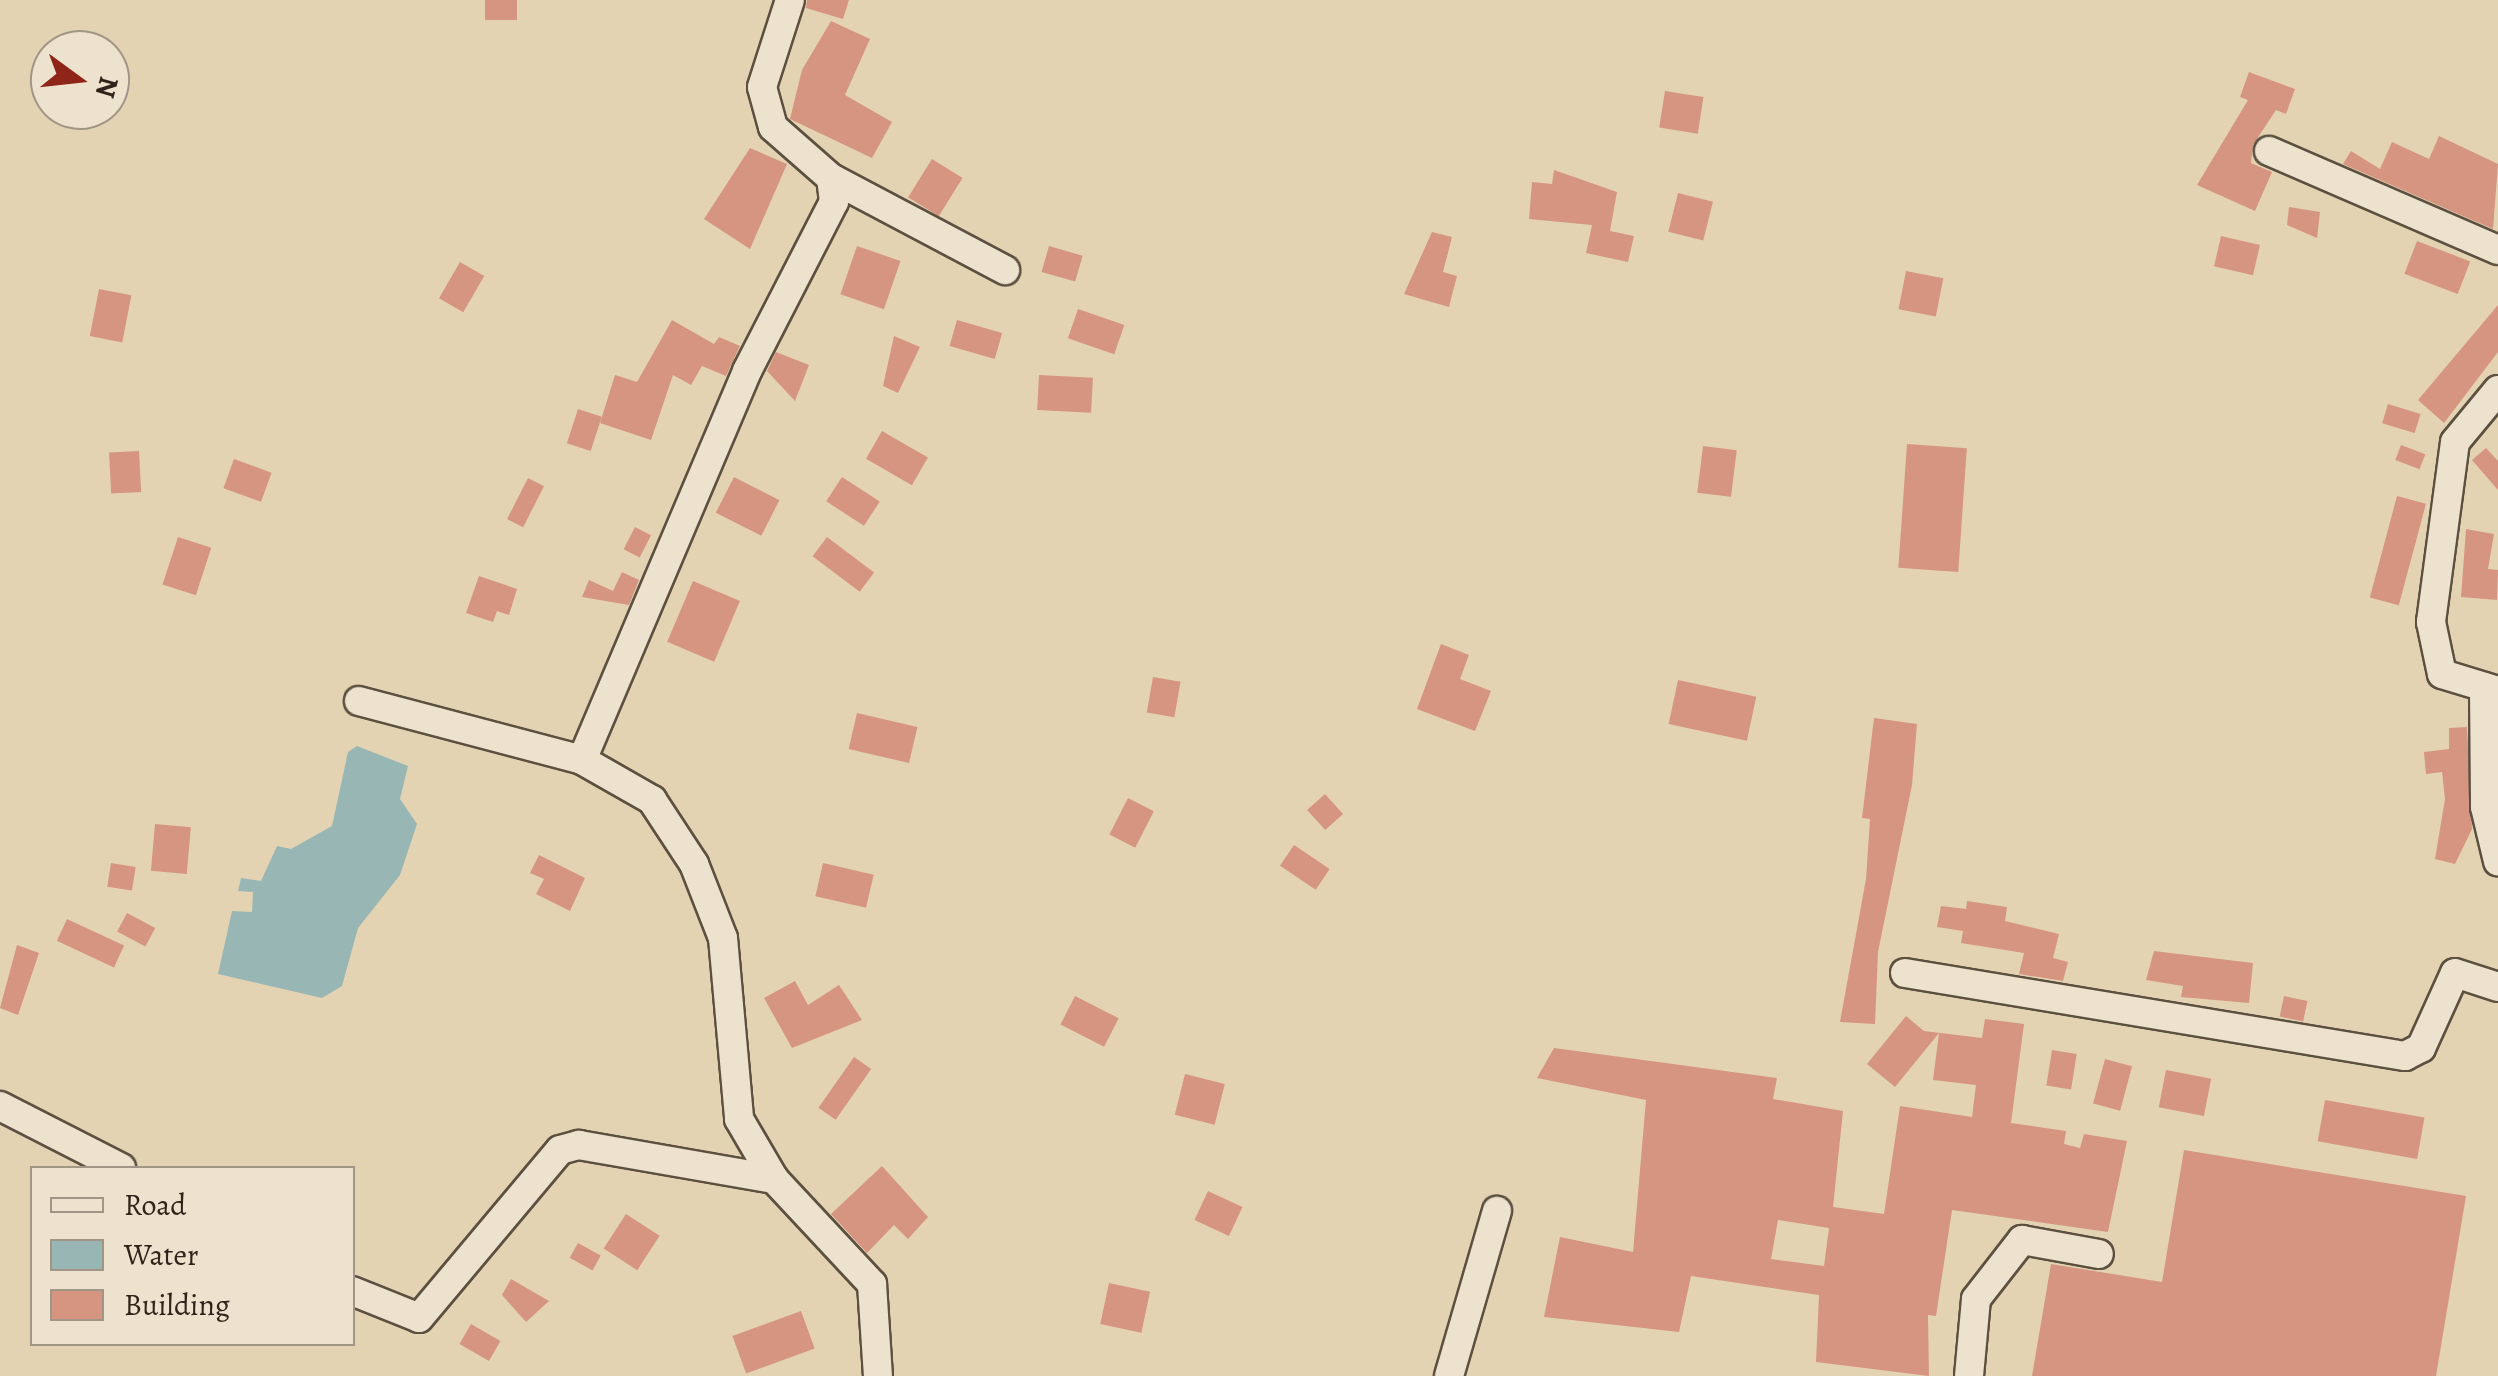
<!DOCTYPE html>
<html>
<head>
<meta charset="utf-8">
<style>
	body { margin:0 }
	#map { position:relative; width:2498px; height:1376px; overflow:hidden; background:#e3d3b2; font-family:Alegreya,serif }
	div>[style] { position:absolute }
	.water>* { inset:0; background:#97b6b4 }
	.building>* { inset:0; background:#d69581; transform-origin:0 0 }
	.roads { filter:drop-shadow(2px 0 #5c5040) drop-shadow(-2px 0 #5c5040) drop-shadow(0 2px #5c5040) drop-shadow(0 -2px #5c5040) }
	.minor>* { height:28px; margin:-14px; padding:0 14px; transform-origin:14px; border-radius:14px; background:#ede2cd }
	span { translate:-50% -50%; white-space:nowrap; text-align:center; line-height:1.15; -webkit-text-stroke:10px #ede2cd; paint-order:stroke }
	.legend { position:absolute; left:30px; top:1166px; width:325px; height:180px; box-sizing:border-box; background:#ede2cd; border:2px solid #a19685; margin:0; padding:12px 18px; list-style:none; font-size:30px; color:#2f241a }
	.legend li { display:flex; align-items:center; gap:20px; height:50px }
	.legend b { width:50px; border:2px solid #a19685 }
	.north { position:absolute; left:30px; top:30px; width:100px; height:100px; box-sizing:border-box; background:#ede2cd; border:2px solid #a19685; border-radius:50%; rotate:105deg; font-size:28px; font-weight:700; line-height:40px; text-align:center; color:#2f241a }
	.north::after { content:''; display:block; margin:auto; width:35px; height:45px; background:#8f2418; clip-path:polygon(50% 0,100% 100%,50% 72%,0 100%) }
</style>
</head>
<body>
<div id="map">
	<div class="water">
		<div style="clip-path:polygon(357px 746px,408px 766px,400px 799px,417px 824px,400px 875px,358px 928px,342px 986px,322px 998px,218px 974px,232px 911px,252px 912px,253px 892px,238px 891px,241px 878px,261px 881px,277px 846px,291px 849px,332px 826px,348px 752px)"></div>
	</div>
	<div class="building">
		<div style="left:485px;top:0;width:32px;height:20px"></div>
		<div style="clip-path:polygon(807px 0,849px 0,843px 19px,806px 8px)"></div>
		<div style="clip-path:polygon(831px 21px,870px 39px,845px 95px,892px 122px,872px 158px,790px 119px,802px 70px)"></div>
		<div style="clip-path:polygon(2249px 72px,2295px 89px,2286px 114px,2276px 110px,2253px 145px,2251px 163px,2272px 172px,2255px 211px,2197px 185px,2248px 100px,2240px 97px)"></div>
		<div style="left:1665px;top:91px;width:39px;height:37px;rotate:9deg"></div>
		<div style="clip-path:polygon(2439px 136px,2498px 164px,2493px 229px,2343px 164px,2351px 151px,2380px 169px,2392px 142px,2429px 159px)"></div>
		<div style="clip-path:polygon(750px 148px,787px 164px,750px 249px,704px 219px)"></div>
		<div style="left:932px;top:159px;width:36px;height:45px;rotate:32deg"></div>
		<div style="clip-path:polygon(1554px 170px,1617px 192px,1610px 231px,1634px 236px,1628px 262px,1586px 253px,1592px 225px,1529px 219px,1532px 182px,1552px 184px)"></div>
		<div style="left:1678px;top:193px;width:36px;height:40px;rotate:14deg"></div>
		<div style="clip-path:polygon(2289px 207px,2320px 212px,2317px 238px,2287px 225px)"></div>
		<div style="clip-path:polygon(1432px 232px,1452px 237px,1443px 272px,1457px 276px,1449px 307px,1404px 294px)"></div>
		<div style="left:2221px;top:236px;width:40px;height:31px;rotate:13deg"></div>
		<div style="left:2417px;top:241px;width:57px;height:35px;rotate:21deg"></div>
		<div style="left:857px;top:246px;width:46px;height:51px;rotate:19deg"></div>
		<div style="left:1049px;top:246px;width:35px;height:27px;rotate:16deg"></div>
		<div style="left:460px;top:262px;width:28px;height:42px;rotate:30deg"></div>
		<div style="left:1906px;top:271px;width:38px;height:39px;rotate:11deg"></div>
		<div style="left:99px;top:289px;width:33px;height:48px;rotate:11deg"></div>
		<div style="clip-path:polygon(2498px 305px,2498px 352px,2444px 423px,2418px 400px)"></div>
		<div style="left:1078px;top:309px;width:49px;height:31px;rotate:19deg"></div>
		<div style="clip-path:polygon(672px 320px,714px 344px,719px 337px,740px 346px,726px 376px,702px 366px,691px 385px,673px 375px,651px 440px,600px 423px,615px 375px,637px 382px)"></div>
		<div style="left:957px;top:320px;width:47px;height:27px;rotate:16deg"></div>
		<div style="clip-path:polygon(894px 336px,920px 347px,898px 393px,883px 386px)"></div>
		<div style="clip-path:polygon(776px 352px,809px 365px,795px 401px,767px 371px)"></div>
		<div style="left:1039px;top:375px;width:54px;height:35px;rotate:3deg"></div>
		<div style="left:2388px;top:404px;width:34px;height:20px;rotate:17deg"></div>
		<div style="left:578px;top:409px;width:25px;height:36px;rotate:18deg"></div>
		<div style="left:882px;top:431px;width:53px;height:32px;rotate:30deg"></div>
		<div style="left:1907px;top:444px;width:60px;height:124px;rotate:4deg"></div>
		<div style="left:2401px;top:445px;width:26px;height:16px;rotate:21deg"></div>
		<div style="left:1703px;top:446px;width:34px;height:47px;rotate:7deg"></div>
		<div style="clip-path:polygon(2486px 448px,2498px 461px,2498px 490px,2472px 460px)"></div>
		<div style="left:139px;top:451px;width:41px;height:30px;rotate:87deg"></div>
		<div style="left:234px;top:459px;width:40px;height:31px;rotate:20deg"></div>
		<div style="left:734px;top:477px;width:51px;height:40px;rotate:27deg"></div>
		<div style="left:842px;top:477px;width:45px;height:29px;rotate:33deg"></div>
		<div style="left:528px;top:478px;width:18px;height:46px;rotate:27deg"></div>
		<div style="left:2397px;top:496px;width:30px;height:105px;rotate:15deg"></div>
		<div style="left:635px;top:527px;width:18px;height:25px;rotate:27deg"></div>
		<div style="clip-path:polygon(2466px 529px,2494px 534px,2488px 569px,2498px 570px,2497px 600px,2461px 597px)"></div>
		<div style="left:178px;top:537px;width:35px;height:50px;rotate:18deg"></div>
		<div style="left:827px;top:537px;width:59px;height:24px;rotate:37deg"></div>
		<div style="clip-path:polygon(622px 572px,639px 580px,629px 605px,582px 597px,589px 580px,613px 591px)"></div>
		<div style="clip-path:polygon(479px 576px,517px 589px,509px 615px,497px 611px,493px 622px,466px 613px)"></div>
		<div style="left:693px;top:581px;width:51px;height:66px;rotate:23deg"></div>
		<div style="clip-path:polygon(1441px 644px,1469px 655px,1460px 679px,1491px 691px,1475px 731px,1417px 709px)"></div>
		<div style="left:1153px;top:677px;width:28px;height:36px;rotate:10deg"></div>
		<div style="left:1678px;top:680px;width:80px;height:45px;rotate:12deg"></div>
		<div style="left:857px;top:713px;width:62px;height:37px;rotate:13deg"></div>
		<div style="clip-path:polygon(1874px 718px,1917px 724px,1912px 785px,1878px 952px,1875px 1024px,1840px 1022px,1866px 879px,1870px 819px,1862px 818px)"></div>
		<div style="clip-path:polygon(2467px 727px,2472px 829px,2455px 864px,2435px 859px,2445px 799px,2442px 772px,2426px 774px,2424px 752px,2449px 749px,2449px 728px)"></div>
		<div style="left:1325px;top:794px;width:27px;height:24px;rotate:48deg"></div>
		<div style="left:1128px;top:798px;width:29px;height:41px;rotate:27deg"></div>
		<div style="left:155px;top:824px;width:36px;height:47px;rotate:5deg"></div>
		<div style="left:1294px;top:845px;width:43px;height:25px;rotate:34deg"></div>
		<div style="clip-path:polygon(539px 855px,585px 878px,570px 911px,536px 894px,544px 879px,530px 873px)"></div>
		<div style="left:111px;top:863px;width:25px;height:24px;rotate:9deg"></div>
		<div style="left:823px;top:863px;width:52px;height:34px;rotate:13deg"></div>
		<div style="clip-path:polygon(1967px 901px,2007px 907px,2005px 921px,2059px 934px,2053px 958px,2068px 962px,2063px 981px,2019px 974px,2024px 953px,1961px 943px,1963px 931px,1937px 927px,1941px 906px,1966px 909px)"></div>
		<div style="left:127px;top:913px;width:32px;height:21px;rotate:28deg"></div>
		<div style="left:67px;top:919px;width:63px;height:24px;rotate:25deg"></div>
		<div style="clip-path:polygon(17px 945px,39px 953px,18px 1015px,0 1008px)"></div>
		<div style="clip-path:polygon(2154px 951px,2253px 963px,2249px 1003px,2181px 997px,2183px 986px,2146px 980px)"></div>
		<div style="clip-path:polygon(795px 981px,808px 1005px,839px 985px,862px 1020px,792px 1048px,764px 998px)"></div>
		<div style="left:1075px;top:996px;width:49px;height:32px;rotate:27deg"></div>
		<div style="left:2284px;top:996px;width:24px;height:21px;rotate:12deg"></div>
		<div style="clip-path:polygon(evenodd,1906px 1016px,1924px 1031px,1982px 1038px,1985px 1019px,2024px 1024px,2011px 1123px,2066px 1131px,2064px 1144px,2080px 1148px,2084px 1134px,2127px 1141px,2108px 1232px,1952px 1210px,1936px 1316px,1928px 1315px,1929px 1376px,1816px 1362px,1819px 1295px,1691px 1276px,1679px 1332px,1544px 1317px,1560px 1237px,1633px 1252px,1646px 1100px,1537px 1078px,1554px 1048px,1777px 1078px,1773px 1099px,1843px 1111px,1833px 1207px,1884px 1214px,1900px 1106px,1972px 1117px,1976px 1085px,1933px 1080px,1939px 1033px,1895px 1087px,1867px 1064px,1906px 1016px,1778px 1220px,1829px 1228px,1824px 1266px,1771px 1259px,1778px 1220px)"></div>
		<div style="left:2052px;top:1050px;width:25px;height:36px;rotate:9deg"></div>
		<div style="left:854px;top:1057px;width:21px;height:62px;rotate:35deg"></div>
		<div style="left:2105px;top:1059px;width:28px;height:46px;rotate:15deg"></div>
		<div style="left:2166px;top:1070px;width:46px;height:38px;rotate:11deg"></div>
		<div style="left:1185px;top:1074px;width:41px;height:42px;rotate:14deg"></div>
		<div style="left:2325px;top:1100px;width:101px;height:42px;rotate:10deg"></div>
		<div style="clip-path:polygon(2184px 1150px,2466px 1196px,2436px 1376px,2032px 1376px,2051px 1264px,2162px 1282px)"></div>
		<div style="clip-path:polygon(882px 1166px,928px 1217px,908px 1239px,894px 1225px,867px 1253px,831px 1214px)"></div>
		<div style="left:1208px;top:1191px;width:38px;height:32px;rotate:25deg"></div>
		<div style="left:626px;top:1214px;width:40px;height:41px;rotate:33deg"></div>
		<div style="left:578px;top:1243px;width:26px;height:17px;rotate:29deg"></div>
		<div style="clip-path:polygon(511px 1279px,549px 1301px,526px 1322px,502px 1295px)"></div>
		<div style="left:1109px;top:1283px;width:42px;height:42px;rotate:12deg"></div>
		<div style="left:801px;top:1311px;width:40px;height:73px;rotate:70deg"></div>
		<div style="left:471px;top:1324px;width:34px;height:23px;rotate:30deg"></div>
	</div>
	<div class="roads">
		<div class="minor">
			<div style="left:2269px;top:151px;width:249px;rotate:23.4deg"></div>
			<div style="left:831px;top:178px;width:197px;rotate:27.9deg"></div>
			<div style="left:2498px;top:390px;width:67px;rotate:129.6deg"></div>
			<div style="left:2455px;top:442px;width:182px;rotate:97.6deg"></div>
			<div style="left:2431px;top:622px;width:53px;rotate:78.1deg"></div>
			<div style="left:2442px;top:674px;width:59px;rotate:16.9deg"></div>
			<div style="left:2484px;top:687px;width:120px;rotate:89.5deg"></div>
			<div style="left:2485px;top:807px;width:56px;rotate:76.5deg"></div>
			<div style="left:359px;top:701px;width:231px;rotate:14.8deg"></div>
			<div style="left:582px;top:760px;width:81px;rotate:29.7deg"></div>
			<div style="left:652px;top:800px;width:77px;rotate:56.7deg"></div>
			<div style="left:694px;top:864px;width:79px;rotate:68.6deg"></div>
			<div style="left:723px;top:938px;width:182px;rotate:84.9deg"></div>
			<div style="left:739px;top:1119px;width:69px;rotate:59.7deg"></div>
			<div style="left:774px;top:1179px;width:144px;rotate:47deg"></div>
			<div style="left:872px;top:1284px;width:92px;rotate:86.3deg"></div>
			<div style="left:582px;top:760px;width:423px;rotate:-67deg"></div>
			<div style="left:747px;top:371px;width:190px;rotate:-62.8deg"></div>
			<div style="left:834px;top:202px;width:24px;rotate:-97deg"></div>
			<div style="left:831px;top:178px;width:77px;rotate:-138.7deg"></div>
			<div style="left:773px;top:127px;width:41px;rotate:-105.4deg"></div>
			<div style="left:762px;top:87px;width:91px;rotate:-72.2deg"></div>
			<div style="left:1905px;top:973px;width:507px;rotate:9.43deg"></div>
			<div style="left:2405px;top:1056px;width:18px;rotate:-27deg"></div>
			<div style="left:2421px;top:1048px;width:82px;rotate:-65.6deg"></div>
			<div style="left:2455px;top:973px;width:45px;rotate:18deg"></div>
			<div style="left:0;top:1106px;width:136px;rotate:27.1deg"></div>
			<div style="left:352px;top:1291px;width:72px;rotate:21.9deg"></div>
			<div style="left:419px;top:1318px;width:219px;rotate:-50deg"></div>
			<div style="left:560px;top:1150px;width:20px;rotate:-15deg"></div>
			<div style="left:579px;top:1145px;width:198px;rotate:9.9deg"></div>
			<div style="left:1449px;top:1376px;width:172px;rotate:-73.8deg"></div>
			<div style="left:1969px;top:1376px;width:77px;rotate:-84.8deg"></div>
			<div style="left:1976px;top:1299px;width:75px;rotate:-52.1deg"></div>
			<div style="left:2022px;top:1240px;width:78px;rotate:10.3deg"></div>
		</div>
	</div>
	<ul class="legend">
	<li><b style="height:12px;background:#ede2cd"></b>Road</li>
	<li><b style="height:28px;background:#97b6b4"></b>Water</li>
	<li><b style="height:28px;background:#d69581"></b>Building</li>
	</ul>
	<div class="north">N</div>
</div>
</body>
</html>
